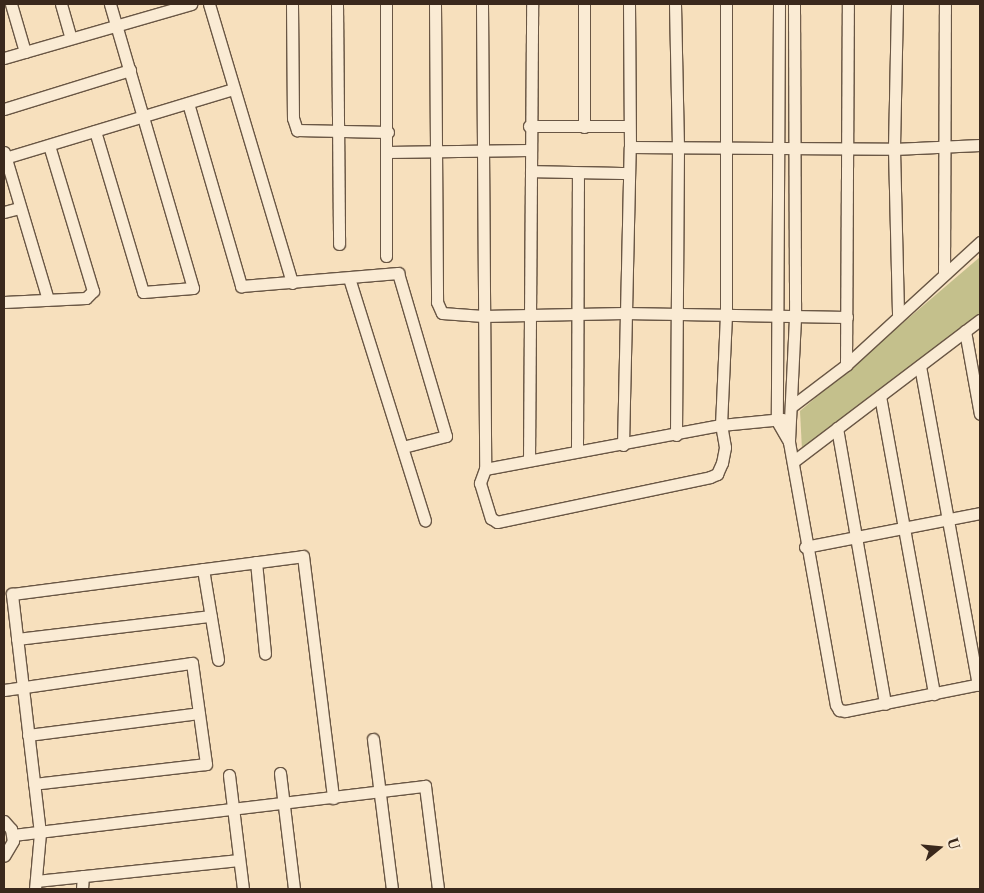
<!DOCTYPE html>
<html>
<head>
<meta charset="utf-8">
<style>
	body { margin:0 }
	#map { position:relative; width:984px; height:893px; overflow:hidden; background:#f7e0bd; font-family:"Libre Caslon Text",serif }
	div>[style] { position:absolute }
	.green>* { inset:0; background:#c4c08c }
	.roads { filter:drop-shadow(1px 0 #695644) drop-shadow(-1px 0 #695644) drop-shadow(0 1px #695644) drop-shadow(0 -1px #695644) }
	.street>* { height:11px; margin:-5.5px; padding:0 5.5px; transform-origin:5.5px; border-radius:5.5px; background:#faebd4 }
	span { translate:-50% -50%; white-space:nowrap; text-align:center; line-height:1.15; -webkit-text-stroke:5px #faebd4; paint-order:stroke }
	.frame { position:absolute; inset:0; border:5px solid #3a281c; pointer-events:none }
	.north { position:absolute; left:914px; top:823px; width:50px; height:50px; -webkit-text-stroke:4px #faebd4; paint-order:stroke; rotate:73deg; font-size:14px; font-weight:700; line-height:20px; text-align:center; color:#3a281c }
	.north::after { content:''; display:block; margin:auto; width:18px; height:22px; background:#3a281c; clip-path:polygon(50% 0,100% 100%,50% 72%,0 100%) }
</style>
</head>
<body>
<div id="map">
	<div class="green">
		<div style="clip-path:polygon(980px 257px,980px 318px,802px 450px,800px 411px)"></div>
	</div>
	<div class="roads">
		<div class="street">
			<div style="left:11px;top:4px;width:50px;rotate:73.7deg"></div>
			<div style="left:61px;top:4px;width:35px;rotate:74deg"></div>
			<div style="left:209px;top:4px;width:291px;rotate:73.4deg"></div>
			<div style="left:292px;top:4px;width:114px;rotate:89.5deg"></div>
			<div style="left:293px;top:118px;width:13px;rotate:72deg"></div>
			<div style="left:297px;top:130px;width:91px;rotate:1.3deg"></div>
			<div style="left:337px;top:4px;width:240px;rotate:89.5deg"></div>
			<div style="left:435px;top:4px;width:298px;rotate:89.6deg"></div>
			<div style="left:437px;top:302px;width:12px;rotate:66deg"></div>
			<div style="left:442px;top:313px;width:41px;rotate:4.2deg"></div>
			<div style="left:483px;top:316px;width:141px;rotate:-1.2deg"></div>
			<div style="left:624px;top:313px;width:223px;rotate:1deg"></div>
			<div style="left:482px;top:4px;width:465px;rotate:89.6deg"></div>
			<div style="left:485px;top:469px;width:15px;rotate:110deg"></div>
			<div style="left:480px;top:483px;width:37px;rotate:73deg"></div>
			<div style="left:491px;top:518px;width:7px;rotate:34deg"></div>
			<div style="left:497px;top:522px;width:218px;rotate:-11.9deg"></div>
			<div style="left:710px;top:477px;width:8px;rotate:-23deg"></div>
			<div style="left:717px;top:474px;width:12px;rotate:-66deg"></div>
			<div style="left:722px;top:463px;width:16px;rotate:-79deg"></div>
			<div style="left:725px;top:447px;width:22px;rotate:-100deg"></div>
			<div style="left:721px;top:425px;width:109px;rotate:-87.4deg"></div>
			<div style="left:726px;top:316px;width:312px;rotate:-90deg"></div>
			<div style="left:675px;top:4px;width:143px;rotate:88.8deg"></div>
			<div style="left:678px;top:147px;width:288px;rotate:90.4deg"></div>
			<div style="left:779px;top:4px;width:417px;rotate:90.3deg"></div>
			<div style="left:777px;top:421px;width:24px;rotate:60deg"></div>
			<div style="left:794px;top:4px;width:314px;rotate:89.8deg"></div>
			<div style="left:795px;top:318px;width:124px;rotate:92.8deg"></div>
			<div style="left:789px;top:442px;width:267px;rotate:79.9deg"></div>
			<div style="left:836px;top:705px;width:6px;rotate:59deg"></div>
			<div style="left:839px;top:710px;width:6px;rotate:9deg"></div>
			<div style="left:845px;top:711px;width:138px;rotate:-11.3deg"></div>
			<div style="left:897px;top:4px;width:145px;rotate:91.2deg"></div>
			<div style="left:894px;top:149px;width:166px;rotate:88.6deg"></div>
			<div style="left:4px;top:58px;width:195px;rotate:-16.1deg"></div>
			<div style="left:188px;top:103px;width:191px;rotate:73.8deg"></div>
			<div style="left:241px;top:286px;width:158px;rotate:-4.7deg"></div>
			<div style="left:398px;top:273px;width:170px;rotate:73.6deg"></div>
			<div style="left:446px;top:436px;width:44px;rotate:165.7deg"></div>
			<div style="left:4px;top:109px;width:132px;rotate:-17.2deg"></div>
			<div style="left:529px;top:126px;width:99px"></div>
			<div style="left:584px;top:127px;width:123px;rotate:-90deg"></div>
			<div style="left:95px;top:131px;width:168px;rotate:73.4deg"></div>
			<div style="left:143px;top:292px;width:50px;rotate:-4.6deg"></div>
			<div style="left:193px;top:288px;width:296px;rotate:-106.3deg"></div>
			<div style="left:630px;top:147px;width:264px;rotate:0.4deg"></div>
			<div style="left:894px;top:149px;width:86px;rotate:-2.7deg"></div>
			<div style="left:4px;top:152px;width:154px;rotate:73.4deg"></div>
			<div style="left:387px;top:152px;width:142px;rotate:-0.8deg"></div>
			<div style="left:5px;top:158px;width:239px;rotate:-16.8deg"></div>
			<div style="left:531px;top:171px;width:97px;rotate:1.2deg"></div>
			<div style="left:4px;top:212px;width:16px;rotate:-15deg"></div>
			<div style="left:386px;top:256px;width:252px;rotate:-90deg"></div>
			<div style="left:944px;top:274px;width:270px;rotate:-89.8deg"></div>
			<div style="left:349px;top:278px;width:254px;rotate:72.6deg"></div>
			<div style="left:4px;top:302px;width:82px;rotate:-2.8deg"></div>
			<div style="left:86px;top:298px;width:10px;rotate:-45deg"></div>
			<div style="left:93px;top:291px;width:152px;rotate:-106.8deg"></div>
			<div style="left:965px;top:331px;width:84px;rotate:79.8deg"></div>
			<div style="left:846px;top:365px;width:361px;rotate:-89.7deg"></div>
			<div style="left:920px;top:366px;width:324px;rotate:79.7deg"></div>
			<div style="left:880px;top:396px;width:303px;rotate:79.7deg"></div>
			<div style="left:792px;top:406px;width:68px;rotate:-37.2deg"></div>
			<div style="left:846px;top:365px;width:182px;rotate:-42.5deg"></div>
			<div style="left:837px;top:428px;width:280px;rotate:80.1deg"></div>
			<div style="left:623px;top:445px;width:298px;rotate:-88.7deg"></div>
			<div style="left:630px;top:147px;width:143px;rotate:-90.4deg"></div>
			<div style="left:577px;top:451px;width:277px;rotate:-89.8deg"></div>
			<div style="left:529px;top:460px;width:456px;rotate:-89.6deg"></div>
			<div style="left:794px;top:461px;width:233px;rotate:-37.2deg"></div>
			<div style="left:485px;top:469px;width:240px;rotate:-10.6deg"></div>
			<div style="left:721px;top:425px;width:62px;rotate:-5.5deg"></div>
			<div style="left:805px;top:547px;width:178px;rotate:-11deg"></div>
			<div style="left:256px;top:562px;width:92px;rotate:84.4deg"></div>
			<div style="left:203px;top:569px;width:92px;rotate:80.6deg"></div>
			<div style="left:17px;top:639px;width:195px;rotate:-6.8deg"></div>
			<div style="left:4px;top:690px;width:190px;rotate:-8.2deg"></div>
			<div style="left:192px;top:663px;width:102px;rotate:82.1deg"></div>
			<div style="left:206px;top:764px;width:173px;rotate:173.4deg"></div>
			<div style="left:28px;top:735px;width:172px;rotate:-7.3deg"></div>
			<div style="left:373px;top:739px;width:151px;rotate:82.8deg"></div>
			<div style="left:280px;top:773px;width:117px;rotate:83.1deg"></div>
			<div style="left:229px;top:775px;width:115px;rotate:83deg"></div>
			<div style="left:4px;top:821px;width:11px;rotate:49deg"></div>
			<div style="left:11px;top:829px;width:12px;rotate:81deg"></div>
			<div style="left:13px;top:841px;width:17px;rotate:121deg"></div>
			<div style="left:13px;top:835px;width:415px;rotate:-6.8deg"></div>
			<div style="left:425px;top:786px;width:104px;rotate:82.8deg"></div>
			<div style="left:36px;top:881px;width:204px;rotate:-5.9deg"></div>
			<div style="left:35px;top:889px;width:56px;rotate:-84.9deg"></div>
			<div style="left:40px;top:833px;width:241px;rotate:-96.7deg"></div>
			<div style="left:12px;top:594px;width:293px;rotate:-7.4deg"></div>
			<div style="left:303px;top:556px;width:244px;rotate:82.9deg"></div>
			<div style="left:82px;top:889px;width:13px;rotate:-86deg"></div>
		</div>
	</div>
	<div class="frame"></div>
	<div class="north">U</div>
</div>
</body>
</html>
